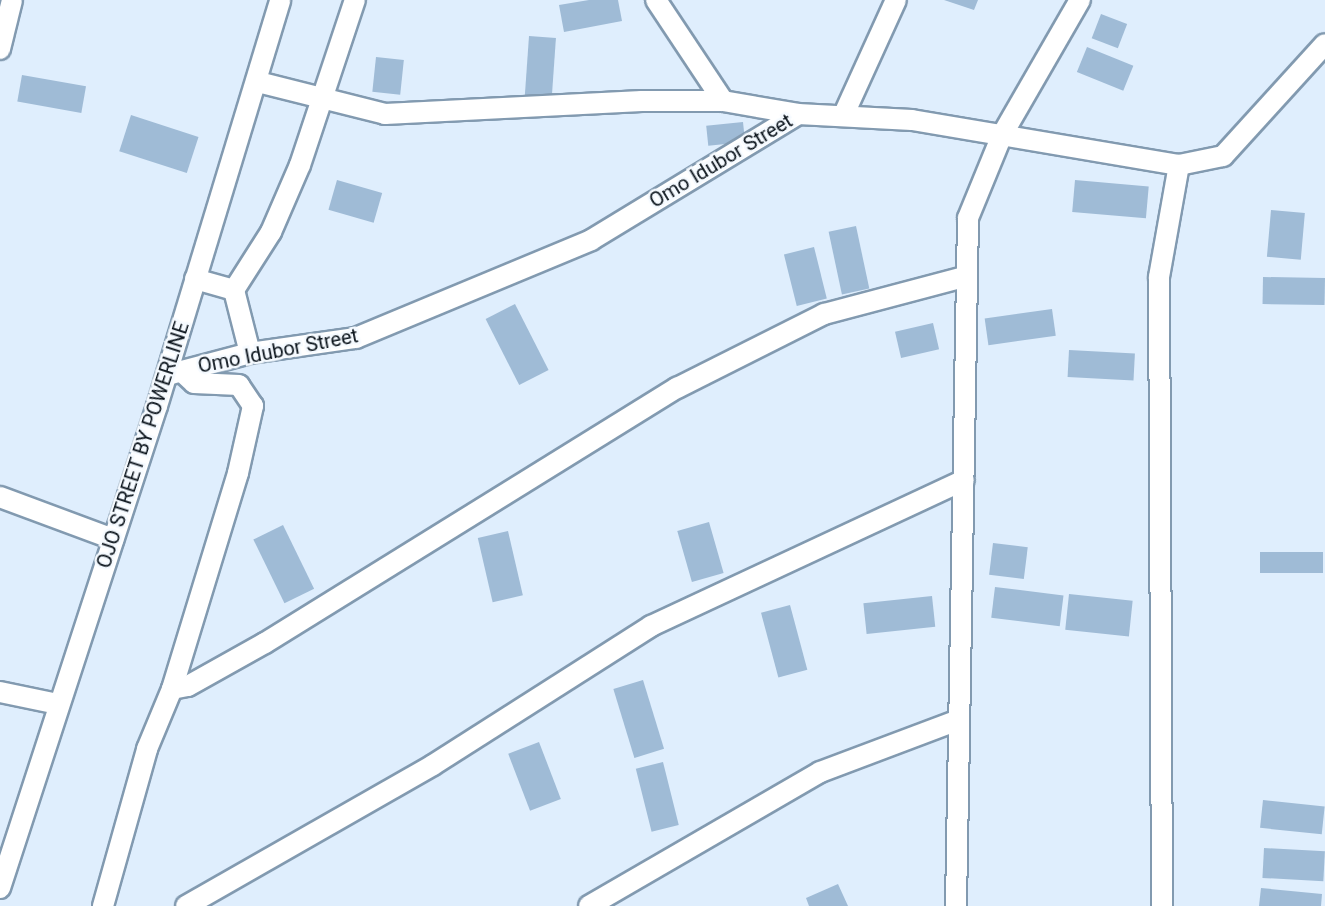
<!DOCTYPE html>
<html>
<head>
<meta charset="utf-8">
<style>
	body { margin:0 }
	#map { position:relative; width:1325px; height:906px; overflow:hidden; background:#dfeefd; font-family:Roboto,sans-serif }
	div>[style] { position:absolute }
	.building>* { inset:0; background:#9fbbd6; transform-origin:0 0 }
	.roads { filter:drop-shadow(2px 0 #829ab0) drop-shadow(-2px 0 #829ab0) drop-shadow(0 2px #829ab0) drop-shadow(0 -2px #829ab0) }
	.minor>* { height:20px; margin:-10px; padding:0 10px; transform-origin:10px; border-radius:10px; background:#fff }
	span { translate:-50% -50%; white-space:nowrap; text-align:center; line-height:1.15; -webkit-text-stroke:5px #f5faff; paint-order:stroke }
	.street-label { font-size:20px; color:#081119 }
</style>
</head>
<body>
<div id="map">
	<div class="building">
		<div style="clip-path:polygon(589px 0,618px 0,622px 21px,564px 32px,559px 5px)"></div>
		<div style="clip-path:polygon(944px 0,978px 0,974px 10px)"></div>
		<div style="left:1101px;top:14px;width:28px;height:26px;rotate:21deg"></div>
		<div style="left:529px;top:36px;width:27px;height:62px;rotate:4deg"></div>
		<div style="left:1087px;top:47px;width:50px;height:27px;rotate:22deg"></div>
		<div style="left:376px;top:57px;width:28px;height:35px;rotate:6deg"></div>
		<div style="left:22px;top:75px;width:65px;height:27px;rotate:10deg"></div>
		<div style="left:131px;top:115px;width:71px;height:38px;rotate:18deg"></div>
		<div style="left:743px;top:122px;width:20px;height:37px;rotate:84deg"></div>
		<div style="left:337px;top:180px;width:47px;height:31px;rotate:16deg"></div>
		<div style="left:1075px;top:180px;width:74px;height:32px;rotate:5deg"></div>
		<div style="left:1271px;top:210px;width:34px;height:47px;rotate:5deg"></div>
		<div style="left:856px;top:226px;width:64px;height:28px;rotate:78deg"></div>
		<div style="left:814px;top:247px;width:53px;height:31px;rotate:76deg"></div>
		<div style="left:1263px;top:277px;width:62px;height:27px;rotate:1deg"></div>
		<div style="left:515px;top:304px;width:74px;height:33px;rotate:63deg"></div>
		<div style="left:1052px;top:309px;width:27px;height:68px;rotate:82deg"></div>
		<div style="left:933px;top:323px;width:27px;height:39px;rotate:77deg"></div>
		<div style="left:1069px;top:350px;width:66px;height:27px;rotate:3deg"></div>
		<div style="left:709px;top:522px;width:53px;height:33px;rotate:74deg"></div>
		<div style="left:283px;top:525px;width:71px;height:33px;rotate:64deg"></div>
		<div style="left:508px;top:531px;width:66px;height:31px;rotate:77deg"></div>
		<div style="left:993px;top:543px;width:35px;height:32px;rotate:7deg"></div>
		<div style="left:1323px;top:552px;width:21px;height:63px;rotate:90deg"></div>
		<div style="left:995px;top:587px;width:69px;height:31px;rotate:7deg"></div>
		<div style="left:1069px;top:594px;width:64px;height:36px;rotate:6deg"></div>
		<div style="left:932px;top:596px;width:31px;height:69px;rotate:84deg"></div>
		<div style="left:790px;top:605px;width:67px;height:30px;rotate:75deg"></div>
		<div style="left:643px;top:680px;width:72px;height:31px;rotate:73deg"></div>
		<div style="left:539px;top:742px;width:61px;height:33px;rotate:69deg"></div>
		<div style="left:663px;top:762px;width:65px;height:28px;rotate:76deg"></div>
		<div style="left:1263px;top:800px;width:62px;height:28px;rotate:6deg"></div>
		<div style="left:1264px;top:848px;width:61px;height:30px;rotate:3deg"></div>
		<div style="clip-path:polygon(838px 884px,848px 906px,809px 906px,806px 898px)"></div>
		<div style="clip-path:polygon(1261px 888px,1322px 894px,1321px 906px,1259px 906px)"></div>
	</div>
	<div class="roads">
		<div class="minor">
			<div style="left:656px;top:0;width:121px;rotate:56.4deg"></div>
			<div style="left:0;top:49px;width:50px;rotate:-76.2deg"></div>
			<div style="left:258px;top:82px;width:131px;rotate:14.1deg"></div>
			<div style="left:385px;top:114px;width:257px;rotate:-2.9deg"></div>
			<div style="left:642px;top:101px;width:81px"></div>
			<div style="left:723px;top:101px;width:76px;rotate:9.8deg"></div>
			<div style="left:844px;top:114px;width:125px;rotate:-65.5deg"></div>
			<div style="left:195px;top:279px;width:41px;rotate:15.8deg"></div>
			<div style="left:250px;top:353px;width:65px;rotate:-104.3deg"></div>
			<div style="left:234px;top:290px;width:69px;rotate:-57.5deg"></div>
			<div style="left:271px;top:232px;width:73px;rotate:-66.6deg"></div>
			<div style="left:300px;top:165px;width:174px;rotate:-71.6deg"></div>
			<div style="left:167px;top:375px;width:86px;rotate:-14.8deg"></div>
			<div style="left:250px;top:353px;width:107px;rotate:-8.1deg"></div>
			<div style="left:356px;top:338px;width:255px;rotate:-22.6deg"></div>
			<div style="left:591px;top:240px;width:242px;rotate:-31.3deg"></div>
			<div style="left:798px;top:114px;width:114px;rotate:3deg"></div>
			<div style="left:912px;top:120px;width:271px;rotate:9.6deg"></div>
			<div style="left:1179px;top:165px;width:45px;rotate:-11.6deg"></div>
			<div style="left:1223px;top:156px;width:151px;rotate:-47.7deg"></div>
			<div style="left:0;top:497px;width:121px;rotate:20.4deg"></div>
			<div style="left:172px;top:689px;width:16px;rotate:-11deg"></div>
			<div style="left:188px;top:686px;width:88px;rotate:-29.2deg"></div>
			<div style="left:265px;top:643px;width:485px;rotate:-31.8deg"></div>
			<div style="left:677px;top:388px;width:165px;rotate:-26.7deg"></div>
			<div style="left:824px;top:314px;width:145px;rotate:-14.8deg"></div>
			<div style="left:0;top:692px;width:59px;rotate:11.7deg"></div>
			<div style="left:0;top:888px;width:507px;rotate:-71.96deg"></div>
			<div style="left:157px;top:406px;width:424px;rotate:-73.1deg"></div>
			<div style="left:103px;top:906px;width:163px;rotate:-74.3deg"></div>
			<div style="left:147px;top:749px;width:65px;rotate:-67.4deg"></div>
			<div style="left:172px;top:689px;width:226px;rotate:-73deg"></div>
			<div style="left:238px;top:473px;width:69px;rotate:-77.4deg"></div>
			<div style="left:253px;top:406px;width:25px;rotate:-124deg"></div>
			<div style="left:239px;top:385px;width:45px;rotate:-177.5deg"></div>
			<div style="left:194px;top:383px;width:18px;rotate:-137deg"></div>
			<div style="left:186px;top:906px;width:284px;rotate:-29.7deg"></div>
			<div style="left:433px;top:765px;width:259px;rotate:-32.5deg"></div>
			<div style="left:651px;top:626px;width:345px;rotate:-25deg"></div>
			<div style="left:589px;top:906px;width:267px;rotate:-30.1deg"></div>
			<div style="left:820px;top:772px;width:147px;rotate:-20.6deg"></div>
			<div style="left:956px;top:906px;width:688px;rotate:-89deg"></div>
			<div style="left:968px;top:218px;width:90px;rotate:-67.7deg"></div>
			<div style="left:1002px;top:135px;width:156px;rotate:-60deg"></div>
			<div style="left:1162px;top:906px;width:629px;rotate:-90.27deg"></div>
			<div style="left:1159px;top:277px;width:114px;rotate:-79.9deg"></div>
		</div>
	</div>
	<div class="street-label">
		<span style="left:721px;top:161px;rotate:-31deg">Omo Idubor Street</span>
		<span style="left:278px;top:351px;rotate:-11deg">Omo Idubor Street</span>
		<span style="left:143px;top:445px;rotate:-72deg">OJO STREET BY POWERLINE</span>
	</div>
</div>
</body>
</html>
